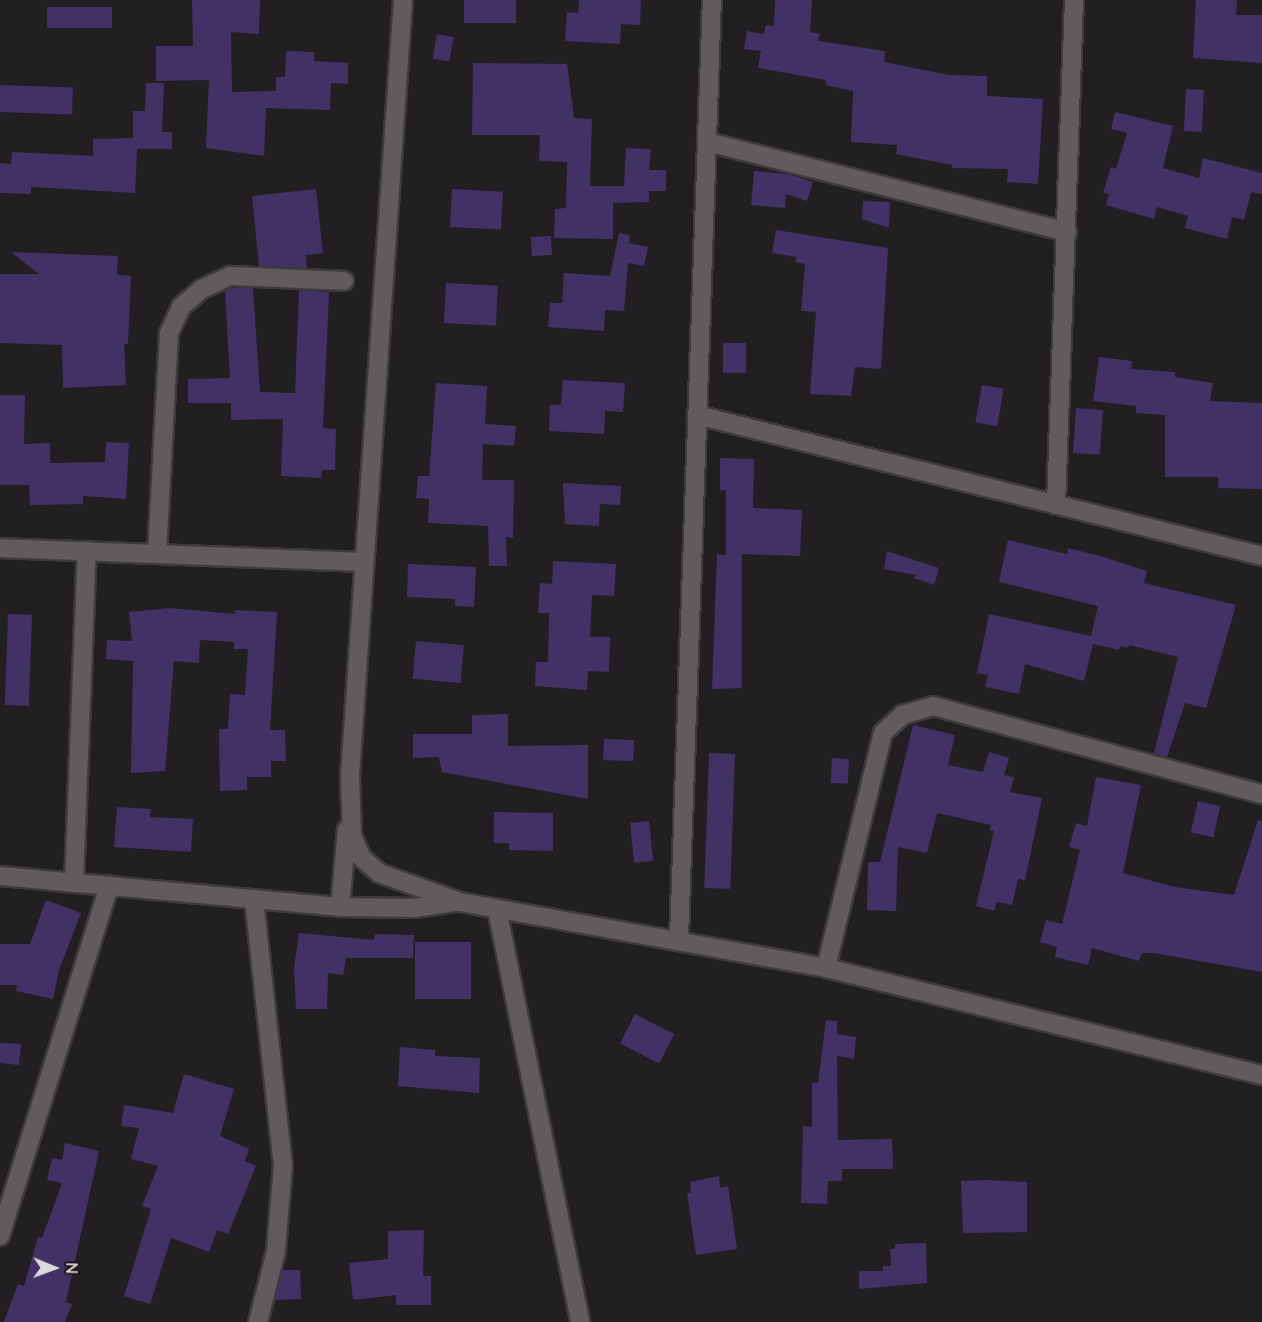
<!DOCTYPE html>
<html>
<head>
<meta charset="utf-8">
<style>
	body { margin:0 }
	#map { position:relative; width:1262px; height:1322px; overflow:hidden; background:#221f23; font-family:Quicksand,sans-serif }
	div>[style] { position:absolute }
	.building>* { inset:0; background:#423164; transform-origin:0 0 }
	.roads { filter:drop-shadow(2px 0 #3e3b3e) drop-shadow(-2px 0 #3e3b3e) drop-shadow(0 2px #3e3b3e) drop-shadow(0 -2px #3e3b3e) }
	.minor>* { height:18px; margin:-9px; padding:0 9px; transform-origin:9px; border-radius:9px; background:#5f5b5f }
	span { translate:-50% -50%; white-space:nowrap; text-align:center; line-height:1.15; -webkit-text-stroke:4.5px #191619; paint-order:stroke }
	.north { position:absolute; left:24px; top:1238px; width:60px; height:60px; -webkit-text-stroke:4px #191619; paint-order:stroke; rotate:91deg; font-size:16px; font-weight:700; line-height:24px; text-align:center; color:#dbd9dc }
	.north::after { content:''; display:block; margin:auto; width:21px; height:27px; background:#dbd9dc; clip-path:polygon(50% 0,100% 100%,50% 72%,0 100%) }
</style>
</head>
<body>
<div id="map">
	<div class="building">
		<div style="clip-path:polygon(192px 0,260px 0,259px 34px,231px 32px,232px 92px,276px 91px,276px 77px,285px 77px,286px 51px,314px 52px,314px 61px,348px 63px,348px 84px,331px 83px,330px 110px,266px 108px,264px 156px,206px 148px,209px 80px,156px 81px,156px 46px,193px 46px)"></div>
		<div style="left:464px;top:0;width:52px;height:23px"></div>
		<div style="clip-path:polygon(579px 0,641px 0,640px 25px,621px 24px,620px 44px,565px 41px,567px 12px,578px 13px)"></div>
		<div style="clip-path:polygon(775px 0,812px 0,810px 32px,820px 34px,818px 41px,885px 51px,884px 62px,949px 75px,987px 76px,987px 96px,1043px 99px,1038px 184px,1007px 182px,1008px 169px,952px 168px,952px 165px,896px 154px,897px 145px,851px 142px,853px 91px,825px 85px,826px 80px,758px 68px,761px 51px,744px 49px,747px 31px,764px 34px,766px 25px,774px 26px)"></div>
		<div style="clip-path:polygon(1196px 0,1237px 0,1236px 15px,1262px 15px,1262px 63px,1193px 58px)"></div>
		<div style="left:47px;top:7px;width:65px;height:21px"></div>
		<div style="left:437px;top:34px;width:17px;height:25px;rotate:10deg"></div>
		<div style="clip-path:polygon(473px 63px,567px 64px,574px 118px,592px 119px,590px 186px,624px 186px,626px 148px,651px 149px,649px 170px,666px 170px,666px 191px,649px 191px,649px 202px,613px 203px,613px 239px,554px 238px,555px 209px,566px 208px,567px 162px,539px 161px,540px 135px,472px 135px)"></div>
		<div style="clip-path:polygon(146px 83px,164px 83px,162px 132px,172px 132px,172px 149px,137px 149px,135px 193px,31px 187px,31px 194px,0 193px,0 163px,11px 164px,12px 152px,93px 156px,93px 139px,133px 138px,133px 111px,145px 111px)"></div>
		<div style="left:0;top:85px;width:73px;height:27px;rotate:2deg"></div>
		<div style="left:1186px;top:89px;width:18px;height:42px;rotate:3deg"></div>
		<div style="clip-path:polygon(1115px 112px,1173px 126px,1163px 168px,1199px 178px,1203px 158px,1262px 173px,1262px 194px,1251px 192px,1244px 220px,1232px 217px,1227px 239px,1185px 228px,1188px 216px,1157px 207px,1154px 219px,1106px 205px,1109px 194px,1103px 193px,1111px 167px,1116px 169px,1127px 133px,1111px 129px)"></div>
		<div style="clip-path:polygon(754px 171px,788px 174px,813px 182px,807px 201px,786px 194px,785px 208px,751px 205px)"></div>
		<div style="clip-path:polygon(316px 189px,323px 253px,306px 255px,307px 268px,259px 266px,252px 196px)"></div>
		<div style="left:452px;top:189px;width:51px;height:38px;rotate:3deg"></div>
		<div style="clip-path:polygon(863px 201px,890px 202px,889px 228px,862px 219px)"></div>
		<div style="clip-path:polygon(776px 230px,888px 248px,881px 369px,855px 367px,851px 396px,810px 394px,816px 312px,801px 311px,805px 264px,795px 262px,797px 257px,772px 253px)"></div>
		<div style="clip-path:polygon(619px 233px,630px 235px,629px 243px,648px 247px,644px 266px,628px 263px,624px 311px,605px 310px,604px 331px,548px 327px,550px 303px,562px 303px,564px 273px,610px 276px)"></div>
		<div style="left:551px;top:236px;width:19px;height:20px;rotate:87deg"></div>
		<div style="clip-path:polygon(11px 252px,118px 256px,117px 275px,131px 276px,128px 344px,124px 344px,126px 385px,63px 388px,62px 345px,0 343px,0 274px,39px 274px)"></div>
		<div style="left:446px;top:283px;width:52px;height:40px;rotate:3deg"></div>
		<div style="clip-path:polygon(230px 288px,253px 288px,260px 392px,295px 393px,299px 290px,329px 292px,323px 428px,336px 429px,335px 470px,322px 470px,321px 478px,281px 476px,283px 419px,231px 420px,231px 403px,188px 403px,188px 379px,230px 378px,225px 291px)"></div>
		<div style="left:723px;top:343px;width:23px;height:30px"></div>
		<div style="clip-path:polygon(1099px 357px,1132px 361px,1131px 369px,1175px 372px,1175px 377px,1213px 383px,1210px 401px,1262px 403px,1262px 489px,1218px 488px,1218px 477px,1165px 477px,1165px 415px,1136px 413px,1136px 406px,1093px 401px)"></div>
		<div style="clip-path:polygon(563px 380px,625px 383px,623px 412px,605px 411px,604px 434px,549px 431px,550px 405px,561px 405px)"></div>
		<div style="clip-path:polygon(436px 383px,487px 386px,485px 424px,516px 426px,514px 446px,483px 444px,482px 480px,514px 480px,513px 538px,506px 537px,507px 566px,489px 566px,488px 526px,428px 523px,429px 499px,416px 498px,418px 476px,429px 476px)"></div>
		<div style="left:982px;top:385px;width:22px;height:38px;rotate:10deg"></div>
		<div style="clip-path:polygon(0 395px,25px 395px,24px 444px,50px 443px,50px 463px,105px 462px,106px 442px,129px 443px,126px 499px,83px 496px,83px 504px,30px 505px,29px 485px,0 485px)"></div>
		<div style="left:1076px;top:408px;width:27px;height:45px;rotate:4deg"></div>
		<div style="clip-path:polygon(720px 458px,754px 459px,753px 508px,802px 510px,800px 556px,742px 554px,742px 688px,712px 689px,717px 554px,726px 555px,726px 490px,720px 490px)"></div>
		<div style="clip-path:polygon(563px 483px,621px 486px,620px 505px,600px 504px,599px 526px,565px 524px)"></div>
		<div style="clip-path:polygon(1008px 540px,1067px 554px,1068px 548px,1100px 556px,1147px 571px,1144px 583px,1236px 605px,1206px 708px,1185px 703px,1167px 757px,1154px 753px,1178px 657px,1129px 645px,1128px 648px,1120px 646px,1119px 650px,1093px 644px,1084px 681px,1025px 664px,1019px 694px,985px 687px,988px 675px,977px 673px,989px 614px,1091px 636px,1098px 606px,999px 582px)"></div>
		<div style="clip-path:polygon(887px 551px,939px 568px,934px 585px,914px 578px,916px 575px,884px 569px)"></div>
		<div style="clip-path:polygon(553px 561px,616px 564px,614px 596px,592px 595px,590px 637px,610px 637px,609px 672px,588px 671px,587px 690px,535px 686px,536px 662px,548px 662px,549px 613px,538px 613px,540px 583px,552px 584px)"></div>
		<div style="clip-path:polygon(408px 564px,476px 567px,474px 607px,455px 606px,455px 599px,407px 597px)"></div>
		<div style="clip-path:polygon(170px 608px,235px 614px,235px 610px,277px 612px,270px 730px,285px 730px,286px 761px,271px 761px,271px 777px,247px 777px,247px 790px,220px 791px,219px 729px,228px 729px,230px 694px,245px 695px,248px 649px,234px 649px,234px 642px,200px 640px,199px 663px,174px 661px,165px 771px,131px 773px,133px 661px,106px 659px,107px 640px,132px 641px,129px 612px)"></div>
		<div style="left:8px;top:614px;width:24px;height:91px;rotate:2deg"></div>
		<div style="left:416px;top:641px;width:48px;height:38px;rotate:5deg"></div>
		<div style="clip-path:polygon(508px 714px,508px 746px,588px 745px,588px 799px,442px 772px,439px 757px,413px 758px,413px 734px,472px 734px,472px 715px)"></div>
		<div style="clip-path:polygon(913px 725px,955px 735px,948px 765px,983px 772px,989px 752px,1009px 758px,1004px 775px,1014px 777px,1010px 792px,1042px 798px,1025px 880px,1018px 879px,1012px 905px,997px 902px,994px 911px,976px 906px,994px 831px,990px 830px,991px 825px,937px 813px,927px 853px,898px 847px,896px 911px,867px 910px,868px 862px,880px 862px)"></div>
		<div style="left:604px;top:739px;width:30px;height:21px;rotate:2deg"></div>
		<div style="left:709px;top:753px;width:26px;height:135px;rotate:2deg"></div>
		<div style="left:832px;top:758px;width:17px;height:25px;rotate:3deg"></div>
		<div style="clip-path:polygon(1096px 777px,1141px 785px,1123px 873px,1175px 887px,1234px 895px,1258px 820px,1262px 821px,1262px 972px,1154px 953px,1142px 953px,1139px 961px,1092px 948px,1088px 965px,1055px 957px,1057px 947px,1040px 942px,1046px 920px,1062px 924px,1080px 850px,1069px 847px,1076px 823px,1087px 826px)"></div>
		<div style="left:1198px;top:801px;width:23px;height:32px;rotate:13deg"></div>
		<div style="clip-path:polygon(117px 807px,151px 809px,150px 817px,193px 819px,191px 852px,114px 847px)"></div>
		<div style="clip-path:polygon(494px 812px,553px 813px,553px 851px,509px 850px,509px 843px,494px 843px)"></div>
		<div style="left:649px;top:821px;width:40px;height:19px;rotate:84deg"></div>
		<div style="clip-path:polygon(46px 900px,81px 913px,59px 970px,53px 999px,16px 991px,17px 985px,0 985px,0 944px,30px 944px)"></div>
		<div style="clip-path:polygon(299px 933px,374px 940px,375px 934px,414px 935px,413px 958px,346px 958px,343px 975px,328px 973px,327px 1009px,296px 1009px,294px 968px)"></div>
		<div style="left:471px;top:942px;width:57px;height:56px;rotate:90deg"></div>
		<div style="left:635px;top:1014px;width:44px;height:33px;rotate:27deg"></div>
		<div style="clip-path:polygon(826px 1020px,837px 1021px,837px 1034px,856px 1037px,854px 1059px,837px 1056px,838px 1140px,892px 1139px,893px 1169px,842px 1169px,842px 1181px,828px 1181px,827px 1204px,801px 1203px,803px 1126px,812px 1127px,812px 1083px,818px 1083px)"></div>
		<div style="clip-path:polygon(0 1043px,21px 1044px,19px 1065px,0 1063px)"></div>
		<div style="clip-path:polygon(400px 1047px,435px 1050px,435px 1056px,480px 1058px,479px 1093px,398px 1086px)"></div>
		<div style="clip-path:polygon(184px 1074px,234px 1089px,220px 1136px,249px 1149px,245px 1161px,256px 1166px,228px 1234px,217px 1230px,209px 1252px,171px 1238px,150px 1304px,124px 1296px,151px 1209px,142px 1206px,158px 1166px,131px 1159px,139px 1128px,121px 1126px,124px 1105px,173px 1113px)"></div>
		<div style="clip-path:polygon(65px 1143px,99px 1151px,66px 1302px,72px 1304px,65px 1322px,4px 1322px,18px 1284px,24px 1286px,38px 1237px,42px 1238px,62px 1183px,47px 1180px,52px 1158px,62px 1160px)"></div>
		<div style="clip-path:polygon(719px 1176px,720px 1188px,728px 1186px,737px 1249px,696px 1255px,687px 1193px,691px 1193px,690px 1182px)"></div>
		<div style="clip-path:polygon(986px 1180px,1027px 1182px,1027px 1232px,963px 1233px,961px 1181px)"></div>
		<div style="clip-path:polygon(424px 1230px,423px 1276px,431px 1276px,431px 1305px,396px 1305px,396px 1295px,353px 1300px,349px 1263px,388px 1259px,388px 1231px)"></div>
		<div style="clip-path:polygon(926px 1243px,927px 1283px,859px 1289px,859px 1271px,883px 1271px,883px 1266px,891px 1266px,890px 1249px,895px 1249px,895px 1244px)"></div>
		<div style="clip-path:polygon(283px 1270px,300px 1270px,301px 1299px,275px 1300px)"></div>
	</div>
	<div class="roads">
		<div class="minor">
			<div style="left:403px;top:0;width:778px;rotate:93.91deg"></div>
			<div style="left:350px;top:776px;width:60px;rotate:88.1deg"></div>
			<div style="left:352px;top:836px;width:24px;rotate:66deg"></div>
			<div style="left:362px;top:858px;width:23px;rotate:41deg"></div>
			<div style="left:379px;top:873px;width:86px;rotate:19.7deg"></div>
			<div style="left:460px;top:902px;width:372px;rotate:10.2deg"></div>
			<div style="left:826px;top:968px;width:449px;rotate:13.8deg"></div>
			<div style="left:707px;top:142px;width:371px;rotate:14deg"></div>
			<div style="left:697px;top:415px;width:582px;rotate:14.01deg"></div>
			<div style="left:1056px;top:505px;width:505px;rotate:-87.96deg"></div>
			<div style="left:0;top:548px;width:362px;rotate:2.2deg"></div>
			<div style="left:157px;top:554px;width:221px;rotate:-86.9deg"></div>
			<div style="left:169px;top:333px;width:29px;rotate:-65deg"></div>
			<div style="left:181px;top:307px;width:28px;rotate:-41deg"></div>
			<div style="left:202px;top:289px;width:31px;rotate:-25deg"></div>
			<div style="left:230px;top:276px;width:114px;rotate:2.5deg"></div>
			<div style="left:0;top:876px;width:341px;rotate:5.2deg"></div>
			<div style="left:340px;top:907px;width:75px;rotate:0.8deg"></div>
			<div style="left:415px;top:908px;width:40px;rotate:-8.5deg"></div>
			<div style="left:74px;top:883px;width:332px;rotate:-87.8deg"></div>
			<div style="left:254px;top:899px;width:268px;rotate:83.8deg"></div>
			<div style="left:283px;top:1165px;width:86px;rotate:94.7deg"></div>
			<div style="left:276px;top:1251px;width:73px;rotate:104.2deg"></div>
			<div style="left:340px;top:907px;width:78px;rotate:-84.9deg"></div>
			<div style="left:497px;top:909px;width:421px;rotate:78.6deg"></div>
			<div style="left:679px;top:938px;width:939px;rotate:-87.99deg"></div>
			<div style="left:826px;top:968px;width:242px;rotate:-76.4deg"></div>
			<div style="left:883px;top:733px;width:26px;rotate:-43deg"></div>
			<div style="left:902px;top:715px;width:32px;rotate:-16deg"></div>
			<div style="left:933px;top:706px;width:341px;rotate:15deg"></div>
			<div style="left:0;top:1236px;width:367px;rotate:-72.7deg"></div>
		</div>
	</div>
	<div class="north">N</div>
</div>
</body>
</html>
